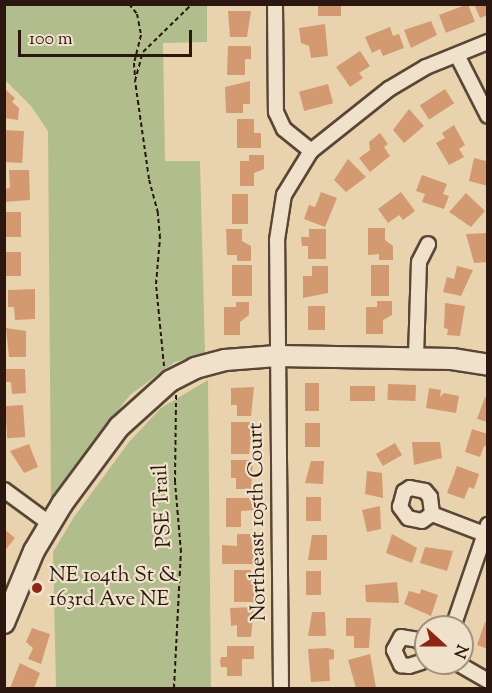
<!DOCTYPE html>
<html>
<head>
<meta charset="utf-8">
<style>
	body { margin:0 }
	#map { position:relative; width:492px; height:693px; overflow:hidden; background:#e8d3ae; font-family:"Sorts Mill Goudy",serif }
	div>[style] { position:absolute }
	.green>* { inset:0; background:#b2bd8e }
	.building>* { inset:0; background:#d39a71; transform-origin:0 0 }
	.path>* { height:2px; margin-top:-1px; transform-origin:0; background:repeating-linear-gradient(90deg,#2b170f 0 4.5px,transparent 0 7.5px) }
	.roads { filter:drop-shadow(2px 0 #5a4637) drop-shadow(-2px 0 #5a4637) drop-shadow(0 2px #5a4637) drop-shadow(0 -2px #5a4637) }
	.street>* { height:14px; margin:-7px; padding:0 7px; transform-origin:7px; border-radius:7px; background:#f0e2ca }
	.secondary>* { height:20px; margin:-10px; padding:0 10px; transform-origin:10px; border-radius:10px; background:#f0e2ca }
	.dots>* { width:16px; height:16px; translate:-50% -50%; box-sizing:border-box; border:3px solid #f0e2ca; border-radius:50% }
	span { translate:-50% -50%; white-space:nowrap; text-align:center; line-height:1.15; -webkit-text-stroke:4.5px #f0e2ca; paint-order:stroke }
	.street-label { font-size:21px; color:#2b170f }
	.poi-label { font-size:21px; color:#2b170f }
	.left { translate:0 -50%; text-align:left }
	.frame { position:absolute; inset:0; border:6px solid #2b170f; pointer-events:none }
	.north { position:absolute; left:414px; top:615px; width:60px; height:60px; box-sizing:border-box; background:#f0e2ca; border:2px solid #a1917f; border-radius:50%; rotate:111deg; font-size:16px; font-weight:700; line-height:24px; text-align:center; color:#2b170f }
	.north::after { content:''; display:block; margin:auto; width:21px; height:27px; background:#8f2418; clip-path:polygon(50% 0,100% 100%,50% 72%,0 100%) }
	.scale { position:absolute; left:18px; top:30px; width:174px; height:27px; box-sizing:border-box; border:3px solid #2b170f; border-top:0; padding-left:8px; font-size:18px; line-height:21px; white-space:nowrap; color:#2b170f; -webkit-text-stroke:4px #f0e2ca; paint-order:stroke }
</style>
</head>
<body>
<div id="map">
	<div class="green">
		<div style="clip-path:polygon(4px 5px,207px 5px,207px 42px,163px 43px,165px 161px,200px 161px,205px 354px,175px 362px,130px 395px,51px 499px,48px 131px,31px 106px,5px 80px)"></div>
		<div style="clip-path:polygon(208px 380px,211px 688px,56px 688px,53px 552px,74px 517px,129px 442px,161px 408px)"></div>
	</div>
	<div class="building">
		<div style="left:318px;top:4px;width:23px;height:12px"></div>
		<div style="left:468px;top:4px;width:19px;height:31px;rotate:69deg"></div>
		<div style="clip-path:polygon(474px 4px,488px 4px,488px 15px,480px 18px)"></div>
		<div style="clip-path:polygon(228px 11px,251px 11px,247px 37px,230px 37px)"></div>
		<div style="clip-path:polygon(431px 21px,437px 35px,411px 48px,404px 30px)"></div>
		<div style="clip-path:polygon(325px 24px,328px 56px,311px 58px,309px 46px,301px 43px,299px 28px)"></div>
		<div style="clip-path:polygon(390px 27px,393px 36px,399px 34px,404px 48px,383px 56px,380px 49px,372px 53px,365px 37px)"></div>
		<div style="clip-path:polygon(228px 46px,251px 46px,251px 59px,245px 59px,245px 75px,227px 75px)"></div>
		<div style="clip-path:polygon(360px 51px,370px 66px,359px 73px,363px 78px,350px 87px,336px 67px)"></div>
		<div style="clip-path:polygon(250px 81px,250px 104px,243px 104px,243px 113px,226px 113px,225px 87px)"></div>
		<div style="left:328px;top:84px;width:20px;height:30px;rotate:75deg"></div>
		<div style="left:445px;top:89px;width:17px;height:30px;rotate:57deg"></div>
		<div style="clip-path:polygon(6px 90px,15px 98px,12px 102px,19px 108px,18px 120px,4px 118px)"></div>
		<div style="clip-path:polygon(409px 109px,424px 126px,404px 143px,393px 130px)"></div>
		<div style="clip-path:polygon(237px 119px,254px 119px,254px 133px,261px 133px,261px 148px,237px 148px)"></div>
		<div style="clip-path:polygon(454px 125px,465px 145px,459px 149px,464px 157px,449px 165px,436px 143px,445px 138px,442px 133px)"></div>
		<div style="left:4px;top:130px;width:20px;height:32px;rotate:3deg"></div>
		<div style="clip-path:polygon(380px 133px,388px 144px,384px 147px,390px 156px,370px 172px,359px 158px,370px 150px,369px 142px)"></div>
		<div style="clip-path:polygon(249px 155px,264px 155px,264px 169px,254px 173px,254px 186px,240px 186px,240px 161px,249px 161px)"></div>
		<div style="clip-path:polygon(474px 158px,486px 161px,488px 186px,469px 181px)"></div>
		<div style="clip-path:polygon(348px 159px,366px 177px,346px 192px,334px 180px)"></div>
		<div style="clip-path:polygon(9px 170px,29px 170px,30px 200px,4px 202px,4px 189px,10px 188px)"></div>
		<div style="clip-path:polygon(422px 175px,447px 184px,443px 194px,449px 196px,444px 209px,422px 202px,425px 194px,416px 191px)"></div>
		<div style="clip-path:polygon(321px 192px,337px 198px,325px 227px,304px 219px,309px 205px,315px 207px)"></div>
		<div style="clip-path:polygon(401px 192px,415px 211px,403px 220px,399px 215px,388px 223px,378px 209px)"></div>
		<div style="clip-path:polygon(466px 193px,485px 211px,471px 227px,449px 212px)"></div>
		<div style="left:232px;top:194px;width:16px;height:30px"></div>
		<div style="left:4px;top:212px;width:17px;height:25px"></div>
		<div style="clip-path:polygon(368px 228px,385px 228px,385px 240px,393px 246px,393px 260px,379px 260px,379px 254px,368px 255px)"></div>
		<div style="clip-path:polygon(226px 229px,242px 229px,242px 241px,251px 246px,251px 261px,237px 261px,237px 255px,227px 255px)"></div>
		<div style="clip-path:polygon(309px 229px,326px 229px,326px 259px,308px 259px,308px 246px,302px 246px,301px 237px,309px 237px)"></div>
		<div style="clip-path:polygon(488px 233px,488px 262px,474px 263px,466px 234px)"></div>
		<div style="left:4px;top:252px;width:17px;height:24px"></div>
		<div style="left:232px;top:265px;width:20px;height:31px"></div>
		<div style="left:371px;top:265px;width:18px;height:31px"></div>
		<div style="clip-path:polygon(312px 266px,328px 266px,328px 293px,303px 298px,303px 276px,312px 276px)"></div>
		<div style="clip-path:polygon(457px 266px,473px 270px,461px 296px,443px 292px,447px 277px,454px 279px)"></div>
		<div style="clip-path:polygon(35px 289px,35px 319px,15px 320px,14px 307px,8px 307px,8px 290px)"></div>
		<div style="clip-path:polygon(377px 301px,392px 301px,392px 315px,383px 320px,383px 334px,366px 334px,366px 307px,377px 307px)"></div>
		<div style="clip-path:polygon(236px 302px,249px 302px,249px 315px,240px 322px,240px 335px,224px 335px,224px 307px,236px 307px)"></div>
		<div style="clip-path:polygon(445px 303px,465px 306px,460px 336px,447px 335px,448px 329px,444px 328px)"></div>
		<div style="left:308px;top:306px;width:17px;height:24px"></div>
		<div style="clip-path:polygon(6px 328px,26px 331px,26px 357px,9px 357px)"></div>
		<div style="clip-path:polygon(4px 369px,25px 369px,26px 393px,12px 394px,11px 382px,4px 382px)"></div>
		<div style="left:305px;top:383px;width:14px;height:28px"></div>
		<div style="left:388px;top:384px;width:28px;height:16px;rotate:2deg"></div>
		<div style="left:350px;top:386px;width:25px;height:15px"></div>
		<div style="clip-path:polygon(254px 387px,251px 416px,237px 416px,237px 405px,231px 405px,231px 388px)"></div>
		<div style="clip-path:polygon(429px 388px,441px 390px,440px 397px,444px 393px,459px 396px,456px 413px,426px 408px)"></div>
		<div style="clip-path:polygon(485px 397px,488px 398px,488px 422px,477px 419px)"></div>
		<div style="left:23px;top:405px;width:32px;height:18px;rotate:86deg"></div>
		<div style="clip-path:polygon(231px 422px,253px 422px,249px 454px,231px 454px)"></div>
		<div style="left:305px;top:423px;width:15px;height:24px"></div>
		<div style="clip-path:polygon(472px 429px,488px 434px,488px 447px,484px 446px,480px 457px,465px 452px)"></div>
		<div style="clip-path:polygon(412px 442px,440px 442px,442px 458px,414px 465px)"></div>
		<div style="left:395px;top:443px;width:14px;height:22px;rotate:60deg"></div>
		<div style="clip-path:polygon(29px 444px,38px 467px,24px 473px,10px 451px)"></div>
		<div style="clip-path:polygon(231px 460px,253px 460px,251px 489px,236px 489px,236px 478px,231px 478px)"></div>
		<div style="clip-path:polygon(311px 461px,324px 461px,323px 484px,305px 483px)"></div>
		<div style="clip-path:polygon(457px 466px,479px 474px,474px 489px,469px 487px,464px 499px,447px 493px)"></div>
		<div style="clip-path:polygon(367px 471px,382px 473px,383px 498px,365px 494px)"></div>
		<div style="left:306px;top:497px;width:15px;height:24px"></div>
		<div style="clip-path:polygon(226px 498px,253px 498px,254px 510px,241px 511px,241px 527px,226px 527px)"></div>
		<div style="clip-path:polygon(380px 506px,381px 529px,367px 532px,362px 510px)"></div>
		<div style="clip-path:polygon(4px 529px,15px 538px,6px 549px,4px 548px)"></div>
		<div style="clip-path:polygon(237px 534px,251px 534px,254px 564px,222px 564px,222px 545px,237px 546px)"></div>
		<div style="clip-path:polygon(392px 534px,417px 548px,412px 563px,386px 553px)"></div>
		<div style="clip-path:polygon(312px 535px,327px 535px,327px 560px,308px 560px)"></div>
		<div style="clip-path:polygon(425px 547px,453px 551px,447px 571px,420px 563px)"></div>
		<div style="clip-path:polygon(234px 570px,251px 570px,255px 602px,234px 602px)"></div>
		<div style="left:306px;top:571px;width:15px;height:24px"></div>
		<div style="clip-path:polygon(397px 582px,399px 603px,366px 602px,365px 585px)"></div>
		<div style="clip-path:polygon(421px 589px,438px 595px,431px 616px,404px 604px,409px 591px,420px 594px)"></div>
		<div style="clip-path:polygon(254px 607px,251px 637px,237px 637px,237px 625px,231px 626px,230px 608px)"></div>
		<div style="clip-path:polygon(312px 612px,325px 612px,326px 636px,308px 636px)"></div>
		<div style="clip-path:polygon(346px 618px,371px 618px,369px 648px,354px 648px,354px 636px,346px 636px)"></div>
		<div style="clip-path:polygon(485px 622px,488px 623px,488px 649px,477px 645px)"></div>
		<div style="clip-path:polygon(32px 628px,50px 634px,41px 664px,28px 659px,33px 648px,26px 642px)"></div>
		<div style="clip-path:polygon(227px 646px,254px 646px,254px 659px,242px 659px,242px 676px,227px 676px,227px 667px,221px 667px,220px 662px,221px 657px,227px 657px)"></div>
		<div style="clip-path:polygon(328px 648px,334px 650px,334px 659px,329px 660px,330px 681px,311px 682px,308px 649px)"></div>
		<div style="clip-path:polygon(370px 654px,376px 688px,356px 688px,348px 660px)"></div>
		<div style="clip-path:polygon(20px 663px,40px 673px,34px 688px,10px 688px)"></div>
	</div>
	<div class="path">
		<div style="left:129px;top:4px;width:13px;rotate:51deg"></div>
		<div style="left:137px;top:14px;width:21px;rotate:79deg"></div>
		<div style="left:141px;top:35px;width:29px;rotate:104deg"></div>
		<div style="left:134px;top:63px;width:15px;rotate:86deg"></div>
		<div style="left:164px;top:366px;width:82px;rotate:-95.6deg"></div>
		<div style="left:156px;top:284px;width:46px;rotate:-85deg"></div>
		<div style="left:160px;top:238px;width:25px;rotate:-95deg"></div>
		<div style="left:158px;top:213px;width:35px;rotate:-105deg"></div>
		<div style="left:149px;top:179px;width:99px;rotate:-98.1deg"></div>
		<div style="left:135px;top:81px;width:30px;rotate:-75deg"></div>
		<div style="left:143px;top:52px;width:69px;rotate:-44.4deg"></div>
		<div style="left:174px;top:688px;width:136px;rotate:-87.1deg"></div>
		<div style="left:181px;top:552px;width:70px;rotate:-94.9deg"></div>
		<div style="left:175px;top:482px;width:87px;rotate:-89.3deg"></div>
	</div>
	<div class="roads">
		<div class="street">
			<div style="left:275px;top:4px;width:108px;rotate:89.5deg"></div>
			<div style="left:276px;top:112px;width:19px;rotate:65deg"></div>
			<div style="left:284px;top:129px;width:35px;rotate:39deg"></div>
			<div style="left:457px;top:55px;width:68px;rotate:63.1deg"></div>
			<div style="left:416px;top:357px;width:95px;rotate:-88.2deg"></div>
			<div style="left:419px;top:262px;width:20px;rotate:-63deg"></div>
			<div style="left:4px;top:490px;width:56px;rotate:36.3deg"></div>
			<div style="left:432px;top:514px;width:12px;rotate:145deg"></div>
			<div style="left:422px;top:521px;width:14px;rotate:-168deg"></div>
			<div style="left:408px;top:518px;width:14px;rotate:-126deg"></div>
			<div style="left:400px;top:507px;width:16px;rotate:-75deg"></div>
			<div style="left:404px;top:492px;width:7px;rotate:-34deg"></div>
			<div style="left:410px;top:488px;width:15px;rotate:11deg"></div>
			<div style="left:425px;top:491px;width:8px;rotate:50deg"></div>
			<div style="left:430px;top:497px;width:17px;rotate:83deg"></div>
			<div style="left:432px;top:514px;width:56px;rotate:21deg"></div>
			<div style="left:453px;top:627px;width:108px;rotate:-71.1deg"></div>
			<div style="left:426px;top:649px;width:11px;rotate:-128deg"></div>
			<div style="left:419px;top:640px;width:18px;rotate:-171deg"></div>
			<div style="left:401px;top:637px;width:15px;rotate:118deg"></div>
			<div style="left:394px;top:650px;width:17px;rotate:65deg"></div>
			<div style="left:401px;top:665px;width:8px;rotate:7deg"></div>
			<div style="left:409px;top:666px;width:13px;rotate:-18deg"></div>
			<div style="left:421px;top:662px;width:9px;rotate:-54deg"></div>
			<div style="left:457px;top:663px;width:36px;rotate:30deg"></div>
			<div style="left:281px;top:688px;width:448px;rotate:-90.5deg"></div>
			<div style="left:277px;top:240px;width:46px;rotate:-81.2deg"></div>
			<div style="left:284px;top:195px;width:52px;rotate:-58.5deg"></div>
			<div style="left:311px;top:151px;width:100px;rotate:-38.5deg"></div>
			<div style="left:389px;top:89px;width:43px;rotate:-30.7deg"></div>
			<div style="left:426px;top:67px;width:67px;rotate:-22deg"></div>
		</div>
		<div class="secondary">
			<div style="left:4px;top:623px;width:78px;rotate:-67.4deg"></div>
			<div style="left:34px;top:551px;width:55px;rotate:-59.2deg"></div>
			<div style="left:62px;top:504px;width:96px;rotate:-53.5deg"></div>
			<div style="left:119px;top:427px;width:69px;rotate:-42deg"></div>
			<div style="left:170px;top:381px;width:28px;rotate:-27deg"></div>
			<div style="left:195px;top:368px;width:31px;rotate:-15deg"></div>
			<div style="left:225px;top:360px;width:52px;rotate:-4.4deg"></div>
			<div style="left:277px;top:356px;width:175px;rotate:1deg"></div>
			<div style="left:452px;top:359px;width:36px;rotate:9deg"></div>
		</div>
	</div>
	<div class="dots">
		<div style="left:37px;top:588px;background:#8f2418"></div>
	</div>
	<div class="street-label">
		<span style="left:163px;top:506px;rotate:-93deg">PSE Trail</span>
		<span style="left:258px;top:522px;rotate:-91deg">Northeast 105th Court</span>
	</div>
	<div class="poi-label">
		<span class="left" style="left:49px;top:588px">NE 104th St &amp;<br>163rd Ave NE</span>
	</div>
	<div class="frame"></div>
	<div class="north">N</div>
	<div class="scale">100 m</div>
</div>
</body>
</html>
